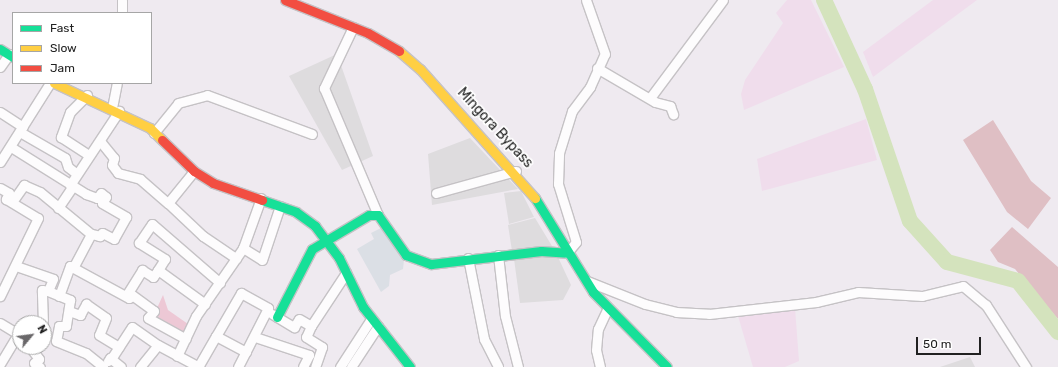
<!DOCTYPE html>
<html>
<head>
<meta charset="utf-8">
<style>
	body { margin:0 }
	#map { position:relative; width:1058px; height:367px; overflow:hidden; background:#efeaf0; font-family:Rubik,sans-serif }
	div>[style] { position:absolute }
	.industrial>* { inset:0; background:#dbdfe5 }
	.farmland>* { inset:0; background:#f0ddec }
	.grass>* { inset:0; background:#edc8d5 }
	.forest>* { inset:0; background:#dfbfc4 }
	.parking>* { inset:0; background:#dedcde }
	.river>* { height:16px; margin:-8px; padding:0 8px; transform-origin:8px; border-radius:8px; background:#d4e3bd }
	.roads { filter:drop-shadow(1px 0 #c5c2c5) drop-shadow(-1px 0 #c5c2c5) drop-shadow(0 1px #c5c2c5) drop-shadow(0 -1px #c5c2c5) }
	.street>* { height:9px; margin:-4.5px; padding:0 4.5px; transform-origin:4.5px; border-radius:4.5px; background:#fdfcfd }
	.fast>* { height:9px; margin:-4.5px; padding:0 4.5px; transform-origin:4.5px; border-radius:4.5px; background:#16e098 }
	.slow>* { height:9px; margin:-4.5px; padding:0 4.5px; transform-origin:4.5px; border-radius:4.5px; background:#ffcf43 }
	.jam>* { height:9px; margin:-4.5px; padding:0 4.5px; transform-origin:4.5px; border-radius:4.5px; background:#f24e42 }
	span { translate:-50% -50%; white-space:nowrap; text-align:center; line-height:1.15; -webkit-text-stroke:3.5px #fff; paint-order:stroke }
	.street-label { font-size:14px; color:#212121 }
	.legend { position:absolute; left:12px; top:12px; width:140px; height:72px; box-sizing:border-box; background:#fff; border:1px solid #a6a6a6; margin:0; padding:5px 7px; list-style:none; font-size:12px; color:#212121 }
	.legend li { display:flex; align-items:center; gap:8px; height:20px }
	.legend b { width:20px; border:1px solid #a6a6a6 }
	.north { position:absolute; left:12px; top:315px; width:40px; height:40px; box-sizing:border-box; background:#fff; border:1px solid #a6a6a6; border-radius:50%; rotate:61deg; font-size:11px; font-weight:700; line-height:16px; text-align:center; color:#212121 }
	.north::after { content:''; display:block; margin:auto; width:14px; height:18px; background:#696769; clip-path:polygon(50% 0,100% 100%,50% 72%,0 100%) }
	.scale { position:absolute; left:916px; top:337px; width:65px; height:18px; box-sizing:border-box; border:2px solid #212121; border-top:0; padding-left:5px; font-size:12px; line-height:14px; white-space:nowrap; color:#212121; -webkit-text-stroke:3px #fff; paint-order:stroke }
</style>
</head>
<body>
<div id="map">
	<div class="industrial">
		<div style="clip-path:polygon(381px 228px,404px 260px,403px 269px,390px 275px,389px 286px,381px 292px,357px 249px,374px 239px,371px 233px)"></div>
	</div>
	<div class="farmland">
		<div style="clip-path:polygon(787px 0,811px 0,844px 67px,744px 110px,741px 94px,745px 80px,783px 23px,776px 13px)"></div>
		<div style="clip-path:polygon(933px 0,977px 0,873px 77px,863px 52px)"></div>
		<div style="clip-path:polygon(866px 119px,877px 160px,762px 191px,757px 159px)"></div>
		<div style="clip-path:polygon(795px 308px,799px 361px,785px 367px,753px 367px,738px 316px)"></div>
	</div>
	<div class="grass">
		<div style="clip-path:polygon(163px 295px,168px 310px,188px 324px,185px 334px,153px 317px)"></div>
	</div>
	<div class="forest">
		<div style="clip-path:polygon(993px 120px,1031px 181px,1051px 198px,1028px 229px,1007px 212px,963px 140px)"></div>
		<div style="clip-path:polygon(1012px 227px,1058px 267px,1058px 319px,1015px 269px,998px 262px,990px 250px)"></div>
	</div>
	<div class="parking">
		<div style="clip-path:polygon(337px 54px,373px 156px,342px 170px,289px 76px)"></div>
		<div style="clip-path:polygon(470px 138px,518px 189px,432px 205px,428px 154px)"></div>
		<div style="clip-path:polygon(521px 191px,534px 217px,509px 224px,504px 193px)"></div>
		<div style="clip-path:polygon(535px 218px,552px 246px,512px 251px,508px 225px)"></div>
		<div style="clip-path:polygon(557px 255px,571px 285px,563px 300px,520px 303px,514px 259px)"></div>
		<div style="clip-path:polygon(970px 357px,975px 367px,940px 367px)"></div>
	</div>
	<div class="river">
		<div style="left:824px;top:0;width:98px;rotate:65.3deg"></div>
		<div style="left:865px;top:89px;width:139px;rotate:71.2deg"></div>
		<div style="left:910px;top:221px;width:55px;rotate:47.9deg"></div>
		<div style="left:947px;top:262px;width:73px;rotate:15deg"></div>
		<div style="left:1018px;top:281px;width:65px;rotate:51.9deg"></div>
	</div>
	<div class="roads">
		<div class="street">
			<div style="left:122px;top:0;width:13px;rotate:90deg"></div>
			<div style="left:353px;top:27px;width:68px;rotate:115.4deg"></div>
			<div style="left:324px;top:88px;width:138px;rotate:67deg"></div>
			<div style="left:0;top:67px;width:16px;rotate:-55deg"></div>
			<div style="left:597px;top:68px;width:67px;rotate:30.4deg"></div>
			<div style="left:655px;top:102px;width:16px;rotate:15deg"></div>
			<div style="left:670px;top:106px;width:9px;rotate:69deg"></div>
			<div style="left:87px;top:95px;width:24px;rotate:135deg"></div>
			<div style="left:70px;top:112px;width:27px;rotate:110deg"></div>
			<div style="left:61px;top:137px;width:33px;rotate:33deg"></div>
			<div style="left:650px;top:98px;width:122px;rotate:-53.3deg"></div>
			<div style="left:112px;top:108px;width:25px;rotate:-79deg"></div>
			<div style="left:0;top:112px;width:27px;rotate:33deg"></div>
			<div style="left:20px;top:132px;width:52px;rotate:30deg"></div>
			<div style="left:65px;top:158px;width:9px;rotate:72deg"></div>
			<div style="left:68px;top:167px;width:11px;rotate:38deg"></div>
			<div style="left:154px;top:133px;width:38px;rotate:-51deg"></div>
			<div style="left:178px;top:103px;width:30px;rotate:-15deg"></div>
			<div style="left:207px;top:95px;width:112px;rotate:20.4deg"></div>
			<div style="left:100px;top:141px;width:22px;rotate:51deg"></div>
			<div style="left:114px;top:158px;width:7px;rotate:106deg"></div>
			<div style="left:112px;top:165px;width:10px;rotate:53deg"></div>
			<div style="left:118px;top:173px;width:23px;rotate:15deg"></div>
			<div style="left:140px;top:179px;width:37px;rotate:41deg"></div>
			<div style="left:11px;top:147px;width:89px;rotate:32.1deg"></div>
			<div style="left:86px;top:194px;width:12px;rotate:20deg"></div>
			<div style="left:97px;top:198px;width:6px;rotate:-51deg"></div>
			<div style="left:101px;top:193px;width:6px;rotate:39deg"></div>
			<div style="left:106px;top:197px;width:7px;rotate:124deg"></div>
			<div style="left:102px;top:203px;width:28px;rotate:30deg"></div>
			<div style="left:126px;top:217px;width:25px;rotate:119deg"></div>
			<div style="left:114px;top:239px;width:13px;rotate:-153deg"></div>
			<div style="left:102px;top:233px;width:4px;rotate:124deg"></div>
			<div style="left:100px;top:236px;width:9px;rotate:-167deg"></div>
			<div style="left:0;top:162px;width:93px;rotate:-57.7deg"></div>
			<div style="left:194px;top:171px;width:41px;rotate:129.1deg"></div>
			<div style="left:168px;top:203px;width:48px;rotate:43.3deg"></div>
			<div style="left:203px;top:236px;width:40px;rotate:34deg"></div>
			<div style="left:70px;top:185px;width:89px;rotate:-56.5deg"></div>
			<div style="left:0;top:188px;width:10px;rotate:29deg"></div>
			<div style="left:9px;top:193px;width:7px;rotate:117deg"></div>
			<div style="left:6px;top:199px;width:37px;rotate:31deg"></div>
			<div style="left:38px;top:218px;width:87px;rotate:116deg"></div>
			<div style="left:436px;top:193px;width:83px;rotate:-15.4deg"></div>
			<div style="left:12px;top:202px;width:21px;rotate:-55deg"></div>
			<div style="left:24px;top:185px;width:17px;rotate:24deg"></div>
			<div style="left:40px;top:192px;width:66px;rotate:39.5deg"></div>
			<div style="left:91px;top:234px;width:38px;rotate:118deg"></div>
			<div style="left:58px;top:208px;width:27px;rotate:-56deg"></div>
			<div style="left:243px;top:248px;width:22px;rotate:32deg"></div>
			<div style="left:262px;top:260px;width:57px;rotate:-71.6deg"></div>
			<div style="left:567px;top:253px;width:14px;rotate:-51deg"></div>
			<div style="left:576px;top:242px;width:61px;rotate:-107.2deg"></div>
			<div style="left:558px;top:184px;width:31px;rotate:-88deg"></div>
			<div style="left:559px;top:153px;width:44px;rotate:-72.8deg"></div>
			<div style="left:572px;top:111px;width:30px;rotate:-53deg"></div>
			<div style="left:590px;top:87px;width:36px;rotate:-66deg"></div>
			<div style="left:605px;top:54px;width:57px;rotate:-109.4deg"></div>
			<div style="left:498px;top:255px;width:61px;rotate:83.5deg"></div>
			<div style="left:505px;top:316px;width:53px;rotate:75.7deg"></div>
			<div style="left:468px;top:258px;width:83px;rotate:78.8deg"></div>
			<div style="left:484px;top:339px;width:31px;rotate:63deg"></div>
			<div style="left:16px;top:266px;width:39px;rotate:19deg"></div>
			<div style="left:53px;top:279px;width:13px;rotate:113deg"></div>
			<div style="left:48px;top:291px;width:24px;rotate:22deg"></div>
			<div style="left:70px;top:300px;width:26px;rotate:99deg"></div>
			<div style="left:66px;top:326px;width:7px;rotate:180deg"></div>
			<div style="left:59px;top:326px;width:15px;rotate:101deg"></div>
			<div style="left:56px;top:341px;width:32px;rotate:22deg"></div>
			<div style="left:86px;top:353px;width:22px;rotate:39deg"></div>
			<div style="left:587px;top:281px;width:62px;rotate:21.6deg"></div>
			<div style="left:645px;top:304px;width:32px;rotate:14deg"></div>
			<div style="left:676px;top:312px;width:33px;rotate:3deg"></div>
			<div style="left:709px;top:314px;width:108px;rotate:-6.4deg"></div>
			<div style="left:816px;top:302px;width:43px;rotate:-13.4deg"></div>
			<div style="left:858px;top:292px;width:64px;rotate:3.6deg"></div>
			<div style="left:922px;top:296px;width:42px;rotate:-13.7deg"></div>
			<div style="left:963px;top:286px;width:30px;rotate:40deg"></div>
			<div style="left:986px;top:305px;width:74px;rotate:57.2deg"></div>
			<div style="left:59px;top:296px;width:32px;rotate:-70deg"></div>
			<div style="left:70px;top:266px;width:67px;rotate:28.5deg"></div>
			<div style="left:129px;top:298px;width:4px;rotate:-45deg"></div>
			<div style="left:132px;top:295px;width:27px;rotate:36deg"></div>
			<div style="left:154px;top:311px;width:9px;rotate:131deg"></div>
			<div style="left:148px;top:318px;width:43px;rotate:28.9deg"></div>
			<div style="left:126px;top:296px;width:31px;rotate:-58deg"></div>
			<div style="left:142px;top:270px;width:13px;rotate:32deg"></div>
			<div style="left:153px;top:277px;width:9px;rotate:-54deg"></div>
			<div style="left:205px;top:304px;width:58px;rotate:-144.1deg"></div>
			<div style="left:158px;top:270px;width:13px;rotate:-58deg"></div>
			<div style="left:165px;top:259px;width:31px;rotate:-148deg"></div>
			<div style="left:139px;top:243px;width:23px;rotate:-56deg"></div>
			<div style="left:152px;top:224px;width:90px;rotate:40.9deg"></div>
			<div style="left:69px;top:311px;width:12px;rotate:20deg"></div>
			<div style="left:80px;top:315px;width:13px;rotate:-61deg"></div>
			<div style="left:86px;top:304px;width:24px;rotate:35deg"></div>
			<div style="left:106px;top:318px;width:18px;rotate:112deg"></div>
			<div style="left:99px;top:335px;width:23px;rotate:31deg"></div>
			<div style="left:272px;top:314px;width:26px;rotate:31deg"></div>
			<div style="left:294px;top:327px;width:9px;rotate:-58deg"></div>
			<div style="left:299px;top:319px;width:14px;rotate:30deg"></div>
			<div style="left:311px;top:326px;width:12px;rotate:114deg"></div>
			<div style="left:306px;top:337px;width:19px;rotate:32deg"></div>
			<div style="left:322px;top:347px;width:21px;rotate:109deg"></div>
			<div style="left:0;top:323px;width:21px;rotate:31deg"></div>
			<div style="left:18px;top:334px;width:35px;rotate:121deg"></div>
			<div style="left:43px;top:323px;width:33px;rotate:-92deg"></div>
			<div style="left:42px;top:290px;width:6px;rotate:9deg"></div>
			<div style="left:311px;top:326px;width:64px;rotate:-56.6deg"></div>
			<div style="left:216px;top:336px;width:50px;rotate:-59.8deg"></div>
			<div style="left:241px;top:293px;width:31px;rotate:29deg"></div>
			<div style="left:268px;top:308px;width:66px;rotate:117deg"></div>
			<div style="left:255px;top:337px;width:57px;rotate:18.4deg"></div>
			<div style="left:309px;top:355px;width:13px;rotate:117deg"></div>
			<div style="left:30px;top:347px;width:15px;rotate:53deg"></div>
			<div style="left:39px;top:359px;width:6px;rotate:141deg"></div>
			<div style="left:34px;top:363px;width:7px;rotate:34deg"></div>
			<div style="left:177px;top:356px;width:44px;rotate:-64.6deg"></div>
			<div style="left:196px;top:316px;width:83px;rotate:-55.3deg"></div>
			<div style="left:243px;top:248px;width:53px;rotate:-70.2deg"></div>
			<div style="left:111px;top:359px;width:38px;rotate:-57deg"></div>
			<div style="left:132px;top:327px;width:32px;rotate:35deg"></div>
			<div style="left:108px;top:361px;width:4px;rotate:-56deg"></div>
			<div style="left:110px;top:358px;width:14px;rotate:39deg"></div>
			<div style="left:140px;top:367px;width:28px;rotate:-51deg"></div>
			<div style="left:158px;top:345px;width:47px;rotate:28.2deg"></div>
			<div style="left:198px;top:367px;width:36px;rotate:-60deg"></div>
			<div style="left:216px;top:336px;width:34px;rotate:28deg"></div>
			<div style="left:340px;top:367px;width:57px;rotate:-57.1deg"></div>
			<div style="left:351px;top:367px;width:49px;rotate:-56.6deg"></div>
			<div style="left:600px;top:367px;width:17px;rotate:-103deg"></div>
			<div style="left:596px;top:350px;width:21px;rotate:-85deg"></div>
			<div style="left:598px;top:329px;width:23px;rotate:-65deg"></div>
		</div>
		<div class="fast">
			<div style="left:0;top:49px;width:15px;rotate:32deg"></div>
			<div style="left:535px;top:198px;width:110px;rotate:58.3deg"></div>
			<div style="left:593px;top:292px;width:105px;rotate:45.4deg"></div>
			<div style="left:262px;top:200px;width:36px;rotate:19deg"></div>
			<div style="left:296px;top:212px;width:24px;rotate:36deg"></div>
			<div style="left:315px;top:226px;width:40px;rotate:53deg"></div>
			<div style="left:339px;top:258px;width:55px;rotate:63.9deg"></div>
			<div style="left:363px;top:307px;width:76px;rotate:51.9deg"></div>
			<div style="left:277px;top:317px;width:76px;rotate:-62.8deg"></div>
			<div style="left:312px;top:249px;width:66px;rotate:-30.8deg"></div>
			<div style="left:369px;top:215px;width:9px"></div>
			<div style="left:378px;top:215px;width:49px;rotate:55deg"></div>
			<div style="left:406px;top:255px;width:27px;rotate:20deg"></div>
			<div style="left:431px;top:264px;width:111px;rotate:-6.7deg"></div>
			<div style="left:541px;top:251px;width:26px;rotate:4deg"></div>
		</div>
		<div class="slow">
			<div style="left:399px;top:51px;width:28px;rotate:41deg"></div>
			<div style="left:420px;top:69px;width:173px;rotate:48.3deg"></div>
			<div style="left:54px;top:83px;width:106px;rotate:25.1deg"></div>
			<div style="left:150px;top:128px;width:17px;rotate:45deg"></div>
		</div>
		<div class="jam">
			<div style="left:285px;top:0;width:89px;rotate:21.7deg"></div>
			<div style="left:368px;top:33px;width:36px;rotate:30deg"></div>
			<div style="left:162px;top:140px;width:45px;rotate:44.1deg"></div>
			<div style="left:194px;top:171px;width:22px;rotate:32deg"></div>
			<div style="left:213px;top:183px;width:52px;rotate:19.1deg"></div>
		</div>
	</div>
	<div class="street-label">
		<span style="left:495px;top:128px;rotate:47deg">Mingora Bypass</span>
	</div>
	<ul class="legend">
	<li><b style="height:5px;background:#16e098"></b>Fast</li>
	<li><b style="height:5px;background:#ffcf43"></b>Slow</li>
	<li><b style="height:5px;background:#f24e42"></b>Jam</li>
	</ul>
	<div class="north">N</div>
	<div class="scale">50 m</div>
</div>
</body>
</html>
